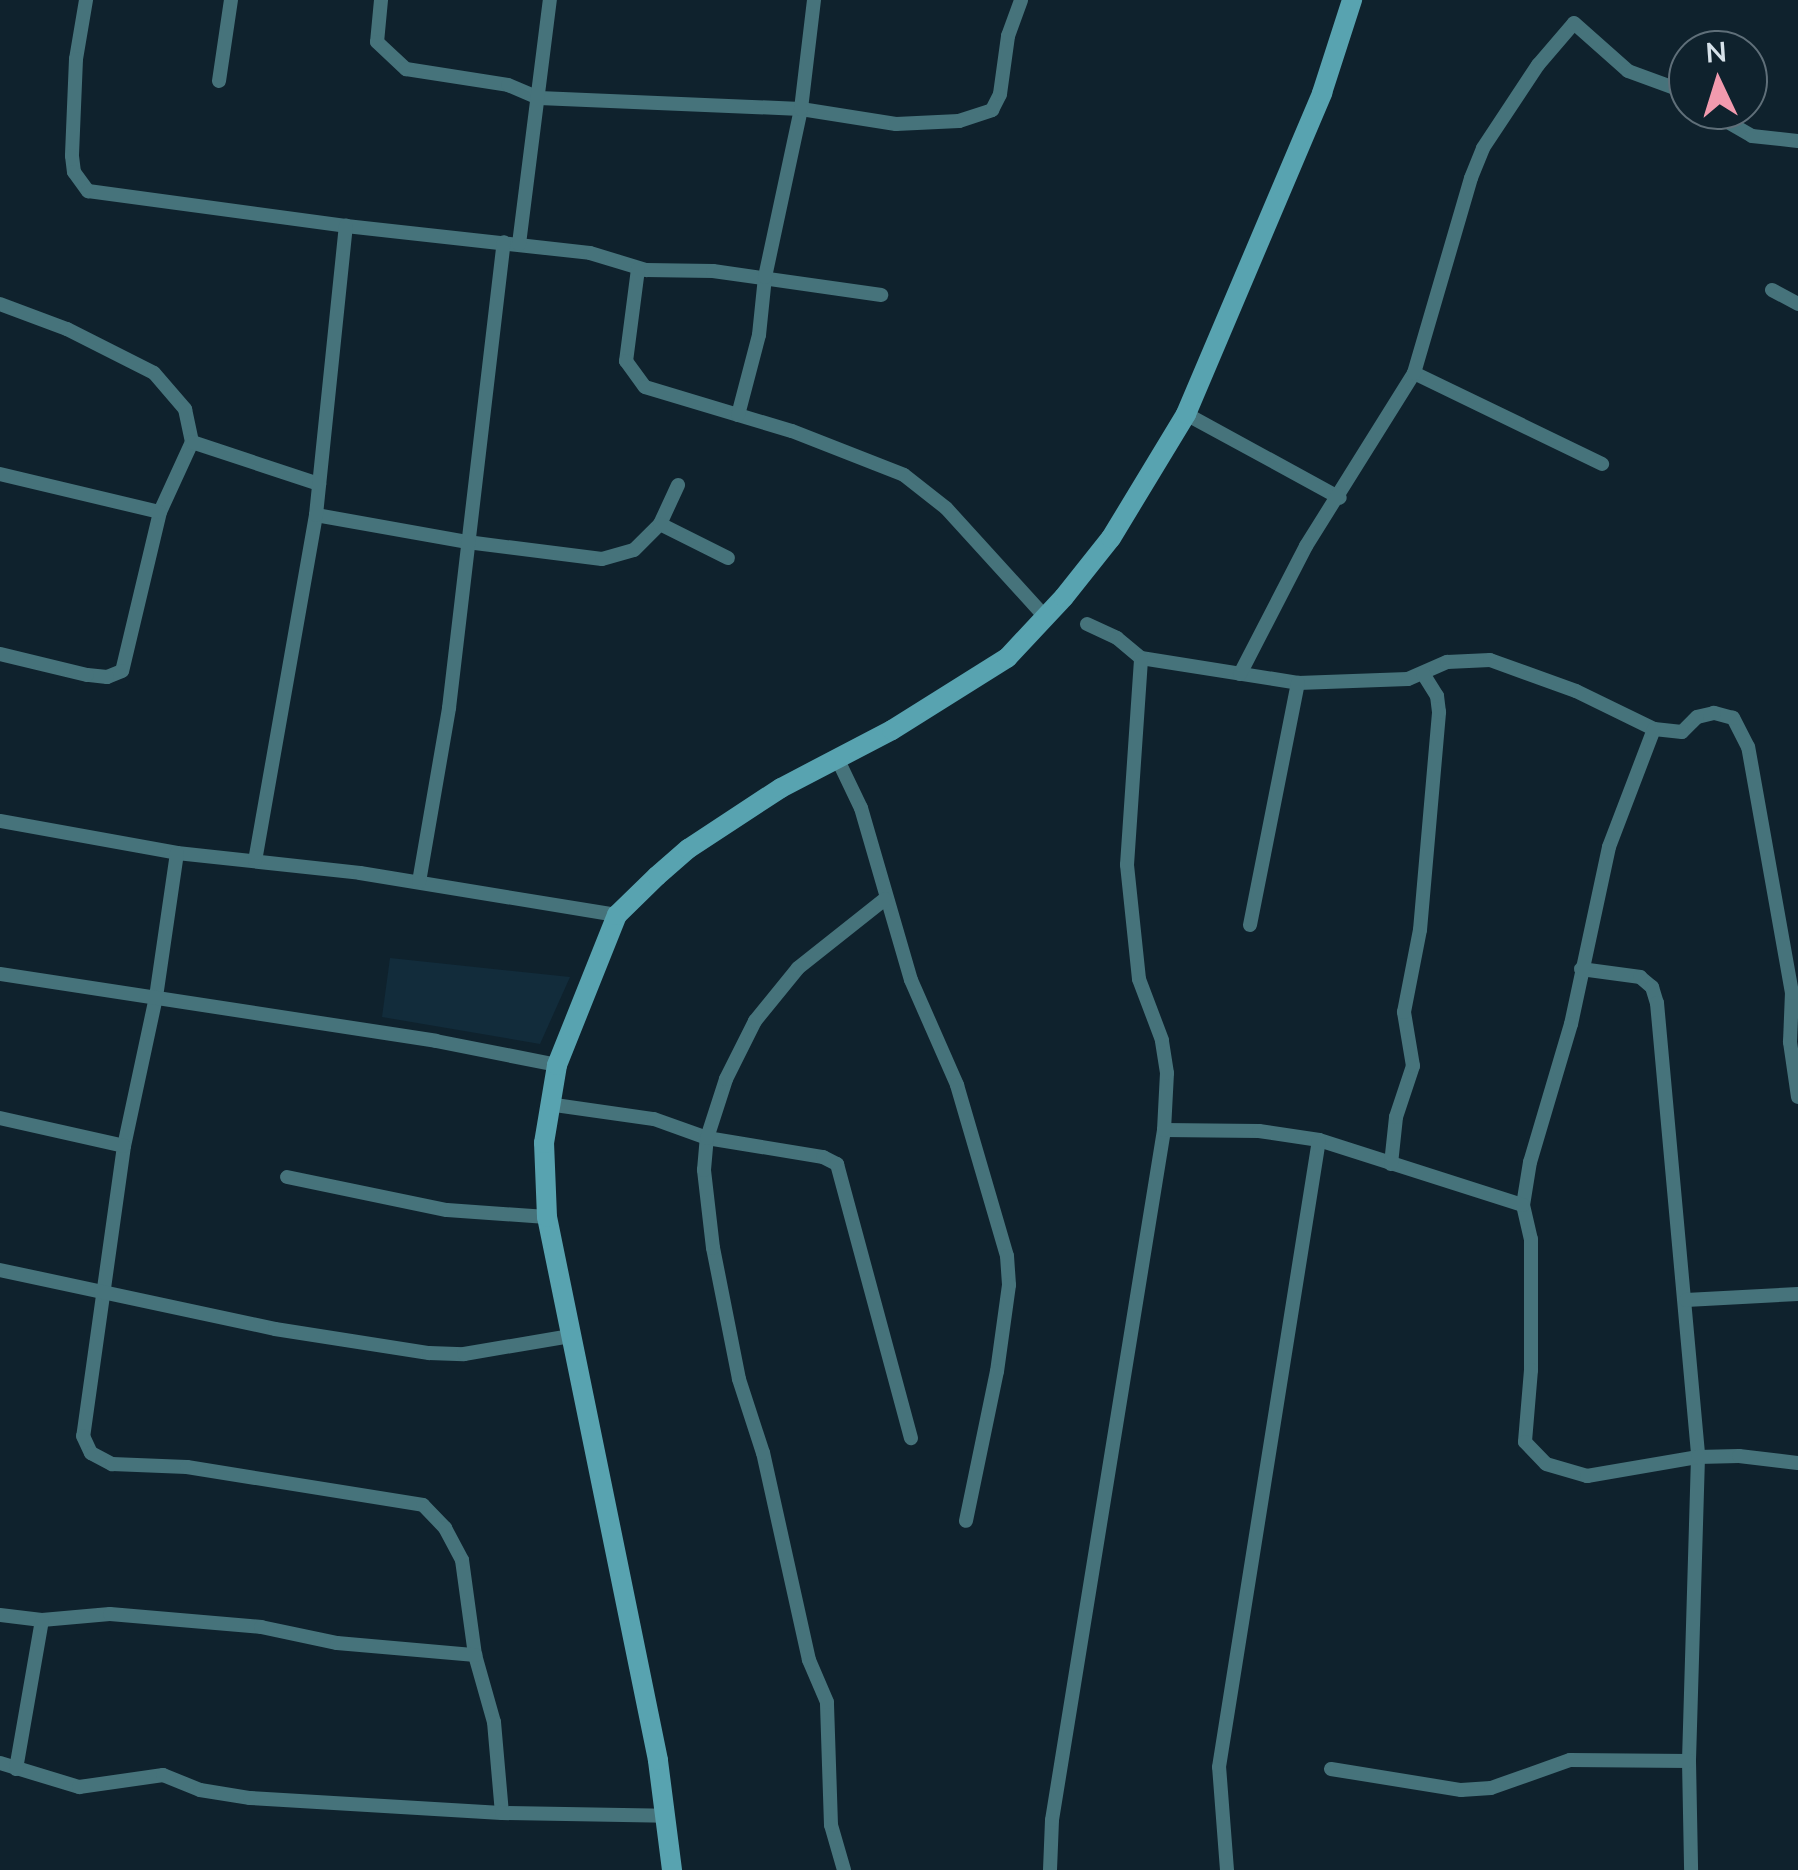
<!DOCTYPE html>
<html>
<head>
<meta charset="utf-8">
<style>
	body { margin:0 }
	#map { position:relative; width:1798px; height:1870px; overflow:hidden; background:#0f222d; font-family:Mulish,sans-serif }
	div>[style] { position:absolute }
	.built>* { inset:0; background:#122c3b }
	.street>* { height:14px; margin:-7px; padding:0 7px; transform-origin:7px; border-radius:7px; background:#46737b }
	.secondary>* { height:20px; margin:-10px; padding:0 10px; transform-origin:10px; border-radius:10px; background:#58a3b0 }
	span { translate:-50% -50%; white-space:nowrap; text-align:center; line-height:1.15; -webkit-text-stroke:8px #0f222d; paint-order:stroke }
	.north { position:absolute; left:1668px; top:30px; width:100px; height:100px; box-sizing:border-box; background:#0f222d; border:2px solid #5f6f79; border-radius:50%; rotate:356deg; font-size:28px; font-weight:700; line-height:40px; text-align:center; color:#d7e2ea }
	.north::after { content:''; display:block; margin:auto; width:35px; height:45px; background:#f29aae; clip-path:polygon(50% 0,100% 100%,50% 72%,0 100%) }
</style>
</head>
<body>
<div id="map">
	<div class="built">
		<div style="clip-path:polygon(390px 958px,570px 977px,540px 1044px,382px 1017px)"></div>
	</div>
	<div class="street">
		<div style="left:86px;top:0;width:60px;rotate:99.6deg"></div>
		<div style="left:76px;top:59px;width:97px;rotate:92.4deg"></div>
		<div style="left:72px;top:156px;width:16px;rotate:83deg"></div>
		<div style="left:74px;top:172px;width:24px;rotate:54deg"></div>
		<div style="left:88px;top:191px;width:260px;rotate:7.7deg"></div>
		<div style="left:346px;top:226px;width:245px;rotate:6.3deg"></div>
		<div style="left:590px;top:253px;width:59px;rotate:16.9deg"></div>
		<div style="left:646px;top:270px;width:67px;rotate:0.9deg"></div>
		<div style="left:713px;top:271px;width:170px;rotate:8.1deg"></div>
		<div style="left:381px;top:0;width:42px;rotate:95.4deg"></div>
		<div style="left:377px;top:42px;width:40px;rotate:43deg"></div>
		<div style="left:406px;top:69px;width:103px;rotate:8.9deg"></div>
		<div style="left:508px;top:85px;width:34px;rotate:23deg"></div>
		<div style="left:539px;top:98px;width:262px;rotate:2.4deg"></div>
		<div style="left:801px;top:109px;width:96px;rotate:9deg"></div>
		<div style="left:896px;top:124px;width:63px;rotate:-2.7deg"></div>
		<div style="left:959px;top:121px;width:35px;rotate:-18deg"></div>
		<div style="left:992px;top:110px;width:18px;rotate:-63deg"></div>
		<div style="left:1000px;top:94px;width:59px;rotate:-82.1deg"></div>
		<div style="left:1008px;top:36px;width:38px;rotate:-70deg"></div>
		<div style="left:219px;top:81px;width:82px;rotate:-81.6deg"></div>
		<div style="left:1707px;top:110px;width:52px;rotate:30deg"></div>
		<div style="left:1752px;top:136px;width:46px;rotate:6.2deg"></div>
		<div style="left:519px;top:244px;width:246px;rotate:-82.8deg"></div>
		<div style="left:638px;top:269px;width:93px;rotate:97.4deg"></div>
		<div style="left:626px;top:361px;width:32px;rotate:54deg"></div>
		<div style="left:645px;top:387px;width:153px;rotate:16.7deg"></div>
		<div style="left:792px;top:431px;width:120px;rotate:21.4deg"></div>
		<div style="left:904px;top:475px;width:53px;rotate:38.2deg"></div>
		<div style="left:946px;top:508px;width:149px;rotate:47.7deg"></div>
		<div style="left:1772px;top:290px;width:30px;rotate:28deg"></div>
		<div style="left:0;top:304px;width:72px;rotate:20.5deg"></div>
		<div style="left:67px;top:329px;width:97px;rotate:26.8deg"></div>
		<div style="left:154px;top:373px;width:48px;rotate:49.3deg"></div>
		<div style="left:185px;top:409px;width:34px;rotate:78deg"></div>
		<div style="left:192px;top:442px;width:77px;rotate:114.6deg"></div>
		<div style="left:160px;top:512px;width:163px;rotate:103.4deg"></div>
		<div style="left:122px;top:671px;width:16px;rotate:158deg"></div>
		<div style="left:107px;top:677px;width:20px;rotate:-174deg"></div>
		<div style="left:87px;top:675px;width:89px;rotate:-166.4deg"></div>
		<div style="left:1414px;top:373px;width:209px;rotate:25.8deg"></div>
		<div style="left:1186px;top:414px;width:175px;rotate:28.6deg"></div>
		<div style="left:738px;top:415px;width:83px;rotate:-75.3deg"></div>
		<div style="left:759px;top:335px;width:58px;rotate:-84.1deg"></div>
		<div style="left:765px;top:277px;width:172px;rotate:-77.9deg"></div>
		<div style="left:801px;top:109px;width:110px;rotate:-83.2deg"></div>
		<div style="left:192px;top:442px;width:134px;rotate:18.3deg"></div>
		<div style="left:0;top:474px;width:164px;rotate:13.4deg"></div>
		<div style="left:316px;top:515px;width:153px;rotate:10.1deg"></div>
		<div style="left:467px;top:542px;width:136px;rotate:7.2deg"></div>
		<div style="left:602px;top:559px;width:33px;rotate:-16deg"></div>
		<div style="left:634px;top:550px;width:37px;rotate:-45deg"></div>
		<div style="left:660px;top:524px;width:43px;rotate:-65.2deg"></div>
		<div style="left:660px;top:524px;width:76px;rotate:26.6deg"></div>
		<div style="left:1087px;top:624px;width:33px;rotate:25deg"></div>
		<div style="left:1117px;top:638px;width:31px;rotate:40deg"></div>
		<div style="left:1141px;top:658px;width:159px;rotate:9deg"></div>
		<div style="left:1298px;top:683px;width:110px;rotate:-2.1deg"></div>
		<div style="left:1408px;top:679px;width:43px;rotate:-23.6deg"></div>
		<div style="left:1447px;top:662px;width:43px;rotate:-2.7deg"></div>
		<div style="left:1490px;top:660px;width:91px;rotate:19.8deg"></div>
		<div style="left:1576px;top:691px;width:87px;rotate:26deg"></div>
		<div style="left:1240px;top:674px;width:144px;rotate:-62.7deg"></div>
		<div style="left:1306px;top:546px;width:204px;rotate:-58deg"></div>
		<div style="left:1414px;top:373px;width:203px;rotate:-73.7deg"></div>
		<div style="left:1471px;top:178px;width:32px;rotate:-68deg"></div>
		<div style="left:1483px;top:148px;width:100px;rotate:-56.5deg"></div>
		<div style="left:1538px;top:65px;width:55px;rotate:-49.4deg"></div>
		<div style="left:1574px;top:23px;width:72px;rotate:41.6deg"></div>
		<div style="left:1628px;top:71px;width:64px;rotate:20.1deg"></div>
		<div style="left:837px;top:758px;width:55px;rotate:64.4deg"></div>
		<div style="left:861px;top:808px;width:179px;rotate:73.8deg"></div>
		<div style="left:911px;top:980px;width:115px;rotate:66.3deg"></div>
		<div style="left:957px;top:1085px;width:178px;rotate:73.7deg"></div>
		<div style="left:1007px;top:1256px;width:29px;rotate:86deg"></div>
		<div style="left:1009px;top:1285px;width:87px;rotate:97.9deg"></div>
		<div style="left:997px;top:1371px;width:153px;rotate:101.7deg"></div>
		<div style="left:0;top:821px;width:180px;rotate:10.2deg"></div>
		<div style="left:177px;top:853px;width:184px;rotate:6.2deg"></div>
		<div style="left:360px;top:873px;width:260px;rotate:9.3deg"></div>
		<div style="left:177px;top:853px;width:146px;rotate:98.3deg"></div>
		<div style="left:156px;top:997px;width:152px;rotate:102.1deg"></div>
		<div style="left:124px;top:1146px;width:293px;rotate:98deg"></div>
		<div style="left:83px;top:1436px;width:19px;rotate:65deg"></div>
		<div style="left:91px;top:1453px;width:24px;rotate:28deg"></div>
		<div style="left:112px;top:1464px;width:75px;rotate:2.3deg"></div>
		<div style="left:187px;top:1467px;width:239px;rotate:9.1deg"></div>
		<div style="left:423px;top:1505px;width:32px;rotate:46deg"></div>
		<div style="left:445px;top:1528px;width:36px;rotate:62deg"></div>
		<div style="left:462px;top:1560px;width:96px;rotate:82.2deg"></div>
		<div style="left:475px;top:1655px;width:70px;rotate:74.2deg"></div>
		<div style="left:494px;top:1722px;width:91px;rotate:85deg"></div>
		<div style="left:255px;top:861px;width:351px;rotate:-80deg"></div>
		<div style="left:316px;top:515px;width:291px;rotate:-84.1deg"></div>
		<div style="left:419px;top:882px;width:177px;rotate:-80.2deg"></div>
		<div style="left:449px;top:708px;width:469px;rotate:-83.3deg"></div>
		<div style="left:1250px;top:925px;width:247px;rotate:-78.8deg"></div>
		<div style="left:1581px;top:969px;width:60px;rotate:7.7deg"></div>
		<div style="left:1640px;top:977px;width:16px;rotate:40deg"></div>
		<div style="left:1652px;top:987px;width:17px;rotate:73deg"></div>
		<div style="left:1657px;top:1003px;width:456px;rotate:84.8deg"></div>
		<div style="left:1698px;top:1457px;width:304px;rotate:91.7deg"></div>
		<div style="left:1689px;top:1761px;width:109px;rotate:88.9deg"></div>
		<div style="left:0;top:974px;width:441px;rotate:8.7deg"></div>
		<div style="left:436px;top:1041px;width:123px;rotate:11.2deg"></div>
		<div style="left:1798px;top:1097px;width:56px;rotate:-98.3deg"></div>
		<div style="left:1790px;top:1042px;width:49px;rotate:-87.7deg"></div>
		<div style="left:1792px;top:993px;width:250px;rotate:-100.1deg"></div>
		<div style="left:1748px;top:747px;width:33px;rotate:-117deg"></div>
		<div style="left:1733px;top:718px;width:20px;rotate:-165deg"></div>
		<div style="left:1714px;top:713px;width:17px;rotate:167deg"></div>
		<div style="left:1697px;top:717px;width:21px;rotate:135deg"></div>
		<div style="left:1682px;top:732px;width:28px;rotate:-174deg"></div>
		<div style="left:1654px;top:729px;width:126px;rotate:110.9deg"></div>
		<div style="left:1609px;top:847px;width:181px;rotate:102.1deg"></div>
		<div style="left:1571px;top:1024px;width:144px;rotate:106.5deg"></div>
		<div style="left:1530px;top:1162px;width:44px;rotate:99.2deg"></div>
		<div style="left:1523px;top:1205px;width:35px;rotate:77deg"></div>
		<div style="left:1531px;top:1239px;width:131px;rotate:90deg"></div>
		<div style="left:1531px;top:1370px;width:72px;rotate:94.8deg"></div>
		<div style="left:1525px;top:1442px;width:30px;rotate:46deg"></div>
		<div style="left:1546px;top:1464px;width:43px;rotate:16.3deg"></div>
		<div style="left:1587px;top:1476px;width:113px;rotate:-9.7deg"></div>
		<div style="left:1698px;top:1457px;width:41px;rotate:-1.4deg"></div>
		<div style="left:1739px;top:1456px;width:59px;rotate:6.8deg"></div>
		<div style="left:548px;top:1104px;width:107px;rotate:8.1deg"></div>
		<div style="left:654px;top:1119px;width:56px;rotate:19.7deg"></div>
		<div style="left:707px;top:1138px;width:118px;rotate:9.3deg"></div>
		<div style="left:823px;top:1157px;width:16px;rotate:27deg"></div>
		<div style="left:837px;top:1164px;width:284px;rotate:74.9deg"></div>
		<div style="left:0;top:1118px;width:127px;rotate:12.7deg"></div>
		<div style="left:1164px;top:1130px;width:95px;rotate:0.6deg"></div>
		<div style="left:1259px;top:1131px;width:61px;rotate:8.5deg"></div>
		<div style="left:1319px;top:1140px;width:214px;rotate:17.7deg"></div>
		<div style="left:1391px;top:1164px;width:47px;rotate:-83.9deg"></div>
		<div style="left:1396px;top:1117px;width:54px;rotate:-71.6deg"></div>
		<div style="left:1413px;top:1066px;width:55px;rotate:-99.5deg"></div>
		<div style="left:1404px;top:1012px;width:84px;rotate:-79deg"></div>
		<div style="left:1420px;top:930px;width:219px;rotate:-85deg"></div>
		<div style="left:1439px;top:712px;width:16px;rotate:-97deg"></div>
		<div style="left:1437px;top:696px;width:25px;rotate:-122deg"></div>
		<div style="left:287px;top:1177px;width:163px;rotate:11.7deg"></div>
		<div style="left:447px;top:1210px;width:100px;rotate:4deg"></div>
		<div style="left:0;top:1270px;width:281px;rotate:12.1deg"></div>
		<div style="left:275px;top:1329px;width:156px;rotate:8.9deg"></div>
		<div style="left:429px;top:1353px;width:35px;rotate:2deg"></div>
		<div style="left:464px;top:1354px;width:108px;rotate:-9.6deg"></div>
		<div style="left:1686px;top:1300px;width:112px;rotate:-3.1deg"></div>
		<div style="left:0;top:1615px;width:42px;rotate:6.8deg"></div>
		<div style="left:42px;top:1620px;width:68px;rotate:-5deg"></div>
		<div style="left:110px;top:1614px;width:152px;rotate:4.9deg"></div>
		<div style="left:261px;top:1627px;width:78px;rotate:11.9deg"></div>
		<div style="left:337px;top:1643px;width:139px;rotate:5deg"></div>
		<div style="left:0;top:1763px;width:83px;rotate:16.9deg"></div>
		<div style="left:79px;top:1787px;width:85px;rotate:-8.1deg"></div>
		<div style="left:163px;top:1775px;width:40px;rotate:22deg"></div>
		<div style="left:200px;top:1790px;width:51px;rotate:9.1deg"></div>
		<div style="left:250px;top:1798px;width:252px;rotate:3.4deg"></div>
		<div style="left:502px;top:1813px;width:164px;rotate:1deg"></div>
		<div style="left:16px;top:1769px;width:151px;rotate:-80.1deg"></div>
		<div style="left:1331px;top:1769px;width:132px;rotate:9.2deg"></div>
		<div style="left:1461px;top:1790px;width:30px;rotate:-4deg"></div>
		<div style="left:1491px;top:1788px;width:84px;rotate:-19.5deg"></div>
		<div style="left:1570px;top:1760px;width:119px;rotate:0.5deg"></div>
		<div style="left:844px;top:1870px;width:47px;rotate:-106.1deg"></div>
		<div style="left:831px;top:1825px;width:123px;rotate:-91.9deg"></div>
		<div style="left:827px;top:1702px;width:46px;rotate:-113.2deg"></div>
		<div style="left:809px;top:1660px;width:212px;rotate:-102.5deg"></div>
		<div style="left:763px;top:1453px;width:78px;rotate:-108deg"></div>
		<div style="left:739px;top:1379px;width:134px;rotate:-101.2deg"></div>
		<div style="left:713px;top:1248px;width:79px;rotate:-96.6deg"></div>
		<div style="left:704px;top:1170px;width:32px;rotate:-85deg"></div>
		<div style="left:707px;top:1138px;width:62px;rotate:-72.1deg"></div>
		<div style="left:726px;top:1079px;width:65px;rotate:-63.4deg"></div>
		<div style="left:755px;top:1021px;width:68px;rotate:-50.9deg"></div>
		<div style="left:798px;top:968px;width:111px;rotate:-38.4deg"></div>
		<div style="left:1050px;top:1870px;width:50px;rotate:-87.7deg"></div>
		<div style="left:1052px;top:1820px;width:699px;rotate:-80.78deg"></div>
		<div style="left:1164px;top:1130px;width:57px;rotate:-87deg"></div>
		<div style="left:1167px;top:1073px;width:33px;rotate:-99deg"></div>
		<div style="left:1162px;top:1040px;width:65px;rotate:-110.7deg"></div>
		<div style="left:1139px;top:979px;width:115px;rotate:-96deg"></div>
		<div style="left:1127px;top:865px;width:207px;rotate:-86.1deg"></div>
		<div style="left:1227px;top:1870px;width:103px;rotate:-94.4deg"></div>
		<div style="left:1219px;top:1767px;width:635px;rotate:-80.94deg"></div>
	</div>
	<div class="secondary">
		<div style="left:672px;top:1870px;width:111px;rotate:-97.3deg"></div>
		<div style="left:658px;top:1760px;width:554px;rotate:-101.55deg"></div>
		<div style="left:547px;top:1217px;width:74px;rotate:-92.3deg"></div>
		<div style="left:544px;top:1143px;width:79px;rotate:-80.5deg"></div>
		<div style="left:557px;top:1065px;width:162px;rotate:-68.2deg"></div>
		<div style="left:617px;top:915px;width:56px;rotate:-44.3deg"></div>
		<div style="left:657px;top:876px;width:41px;rotate:-41.1deg"></div>
		<div style="left:688px;top:849px;width:111px;rotate:-33.3deg"></div>
		<div style="left:781px;top:788px;width:125px;rotate:-27.6deg"></div>
		<div style="left:892px;top:730px;width:136px;rotate:-32.1deg"></div>
		<div style="left:1007px;top:658px;width:83px;rotate:-46.9deg"></div>
		<div style="left:1064px;top:597px;width:75px;rotate:-51.5deg"></div>
		<div style="left:1111px;top:538px;width:145px;rotate:-58.8deg"></div>
		<div style="left:1186px;top:414px;width:349px;rotate:-67deg"></div>
		<div style="left:1322px;top:93px;width:98px;rotate:-72.1deg"></div>
	</div>
	<div class="north">N</div>
</div>
</body>
</html>
